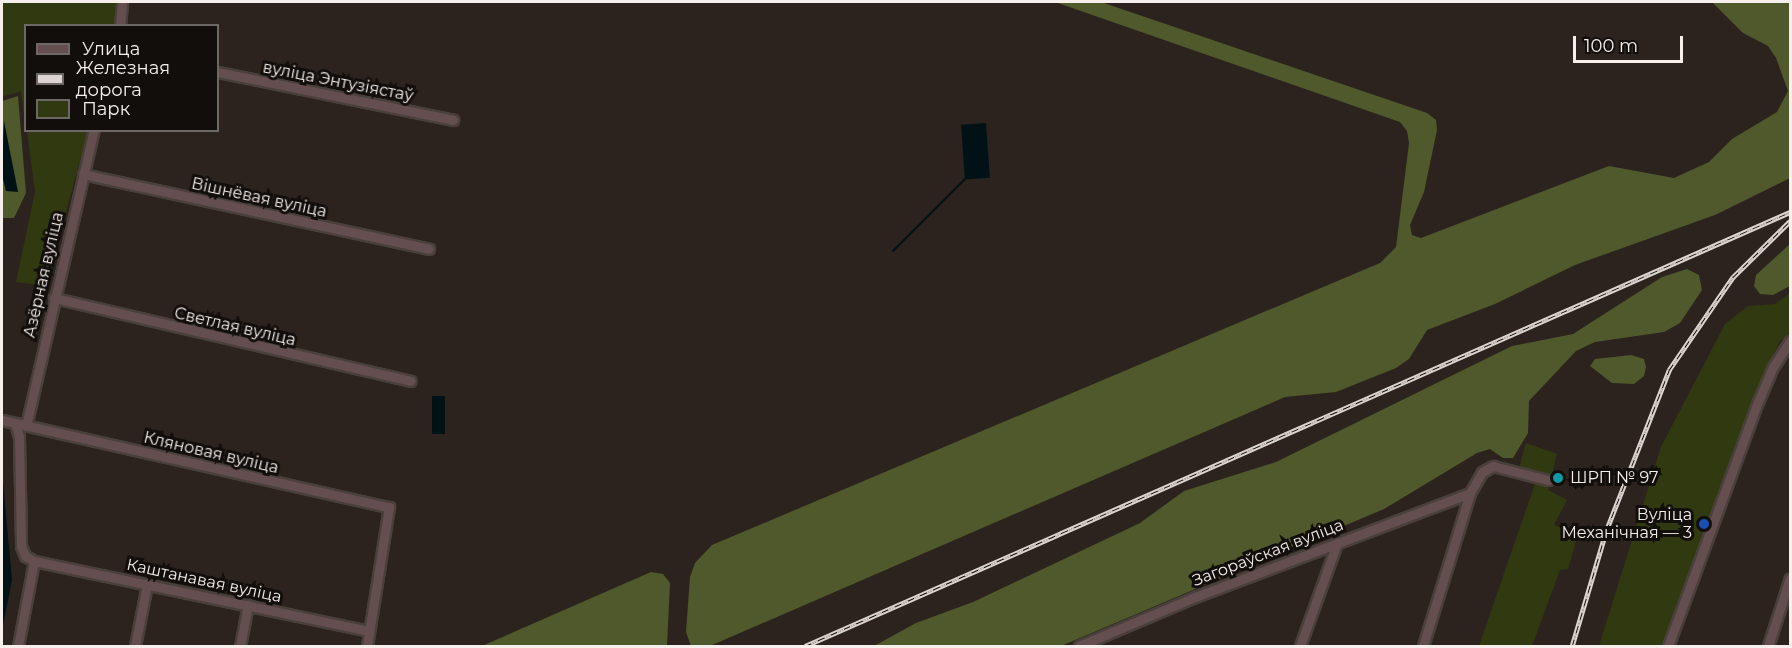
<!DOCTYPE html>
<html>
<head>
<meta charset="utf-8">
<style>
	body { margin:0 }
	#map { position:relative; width:1792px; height:648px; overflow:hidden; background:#2d231e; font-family:Montserrat,sans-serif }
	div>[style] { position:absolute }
	.green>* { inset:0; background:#313911 }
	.forest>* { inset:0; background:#4f592b }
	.water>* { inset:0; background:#011217; transform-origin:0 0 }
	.stream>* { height:2px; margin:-1px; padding:0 1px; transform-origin:1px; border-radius:1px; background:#011217 }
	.roads { filter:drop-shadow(2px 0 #49403b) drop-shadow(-2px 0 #49403b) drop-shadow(0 2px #49403b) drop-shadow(0 -2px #49403b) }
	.minor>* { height:9px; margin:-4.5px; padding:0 4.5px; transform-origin:4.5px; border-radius:4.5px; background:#654e4f }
	.rail>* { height:4.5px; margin-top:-2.25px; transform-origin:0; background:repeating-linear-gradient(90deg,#120e0c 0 7px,#dcd5d1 0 14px); box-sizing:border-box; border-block:2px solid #dcd5d1 }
	.dots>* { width:16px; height:16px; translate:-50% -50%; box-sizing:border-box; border:3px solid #120e0c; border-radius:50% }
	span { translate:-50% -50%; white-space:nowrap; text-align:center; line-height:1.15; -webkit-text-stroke:6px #120e0c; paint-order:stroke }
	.street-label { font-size:16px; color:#f6efec }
	.poi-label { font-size:16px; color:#f6efec }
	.left { translate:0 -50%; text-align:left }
	.right { translate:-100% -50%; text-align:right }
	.frame { position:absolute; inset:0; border:3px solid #f6efec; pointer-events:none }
	.legend { position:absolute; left:24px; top:24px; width:195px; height:108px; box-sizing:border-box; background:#120e0c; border:2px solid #6d6866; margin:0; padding:8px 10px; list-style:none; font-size:18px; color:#f6efec }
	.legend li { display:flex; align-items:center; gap:12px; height:30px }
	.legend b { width:30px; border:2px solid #6d6866 }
	.scale { position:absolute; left:1573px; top:36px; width:110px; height:27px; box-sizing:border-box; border:3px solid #f6efec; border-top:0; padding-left:8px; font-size:18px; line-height:21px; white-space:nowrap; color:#f6efec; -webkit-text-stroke:4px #120e0c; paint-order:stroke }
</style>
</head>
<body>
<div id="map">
	<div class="green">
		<div style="clip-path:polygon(2px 2px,122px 2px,116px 25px,26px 26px,25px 122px,21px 91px,2px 97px)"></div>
		<div style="clip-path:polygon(27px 131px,88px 131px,46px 286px,16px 282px,35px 192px)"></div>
		<div style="clip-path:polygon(1790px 293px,1790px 334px,1780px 341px,1761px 379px,1664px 646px,1599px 646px,1661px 447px,1725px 324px,1748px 306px,1775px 304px)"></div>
		<div style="clip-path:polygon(1526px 443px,1557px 454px,1548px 490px,1567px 500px,1554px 525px,1578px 534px,1568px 569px,1560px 570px,1532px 646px,1479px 646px,1535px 484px,1516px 479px)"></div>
	</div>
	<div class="forest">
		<div style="clip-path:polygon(1055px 2px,1101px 2px,1427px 113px,1436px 120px,1437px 130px,1424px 192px,1410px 225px,1412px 235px,1421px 238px,1609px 166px,1674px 178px,1709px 162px,1732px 139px,1777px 112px,1788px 91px,1776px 58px,1768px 46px,1743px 33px,1712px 2px,1787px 2px,1790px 3px,1790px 178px,1715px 215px,1575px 265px,1495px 304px,1427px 330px,1409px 359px,1396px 368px,1336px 392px,1285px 397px,710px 646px,691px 646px,686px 632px,690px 577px,695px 563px,712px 545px,1380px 263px,1396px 247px,1409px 143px,1407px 131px,1400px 122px)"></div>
		<div style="clip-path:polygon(18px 96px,26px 193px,14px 218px,2px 218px,2px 174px,6px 191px,2px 101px)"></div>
		<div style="clip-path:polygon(1790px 244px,1790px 286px,1773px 295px,1760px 294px,1754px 286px,1756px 275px)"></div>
		<div style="clip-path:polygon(1687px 269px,1699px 275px,1702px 290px,1680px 323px,1664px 332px,1595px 342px,1576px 351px,1529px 401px,1528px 433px,1513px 458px,1503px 458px,1490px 449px,1477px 453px,1384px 509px,1061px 646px,874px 646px,916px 623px,973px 602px,1140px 523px,1184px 491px,1276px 462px,1512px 346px,1573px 334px,1662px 277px)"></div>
		<div style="clip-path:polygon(1631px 355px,1644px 359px,1646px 367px,1644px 376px,1634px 384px,1612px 383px,1590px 366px,1595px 359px)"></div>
		<div style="clip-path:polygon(651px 572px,663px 574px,670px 583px,667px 646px,482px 646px)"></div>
	</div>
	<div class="water">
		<div style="clip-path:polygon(4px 121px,18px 192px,6px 191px,2px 174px)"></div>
		<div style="left:986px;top:123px;width:55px;height:25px;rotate:86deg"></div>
		<div style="left:432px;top:396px;width:13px;height:38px"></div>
		<div style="clip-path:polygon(2px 470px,12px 580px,2px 630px)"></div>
	</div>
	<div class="stream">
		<div style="left:893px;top:251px;width:103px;rotate:-45deg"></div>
	</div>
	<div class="roads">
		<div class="minor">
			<div style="left:120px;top:26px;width:24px;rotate:-85deg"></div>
			<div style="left:218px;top:72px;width:240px;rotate:11.5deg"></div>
			<div style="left:83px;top:174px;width:354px;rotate:12.2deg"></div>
			<div style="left:54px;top:298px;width:366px;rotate:13.1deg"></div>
			<div style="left:2px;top:420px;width:397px;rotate:12.7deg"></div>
			<div style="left:389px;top:507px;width:141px;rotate:99deg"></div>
			<div style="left:15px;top:423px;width:15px;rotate:74deg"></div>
			<div style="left:19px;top:437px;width:109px;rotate:88.9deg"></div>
			<div style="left:21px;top:546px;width:11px;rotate:68deg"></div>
			<div style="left:25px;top:556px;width:10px;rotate:29deg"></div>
			<div style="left:34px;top:561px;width:342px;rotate:11.8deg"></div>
			<div style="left:26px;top:426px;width:304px;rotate:-77.1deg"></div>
			<div style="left:18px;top:646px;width:86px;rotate:-79.3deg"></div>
			<div style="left:135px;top:646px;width:62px;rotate:-78.9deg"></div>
			<div style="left:240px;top:646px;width:42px;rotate:-79deg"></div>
			<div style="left:1079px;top:646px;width:126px;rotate:-22.9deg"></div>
			<div style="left:1195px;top:597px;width:294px;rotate:-20.7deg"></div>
			<div style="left:1300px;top:646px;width:109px;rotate:-70.2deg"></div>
			<div style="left:1423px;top:646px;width:160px;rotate:-72.9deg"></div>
			<div style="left:1470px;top:493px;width:24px;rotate:-60deg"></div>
			<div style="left:1482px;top:472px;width:13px;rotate:-29deg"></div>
			<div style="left:1493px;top:466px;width:57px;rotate:14.3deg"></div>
			<div style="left:1668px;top:646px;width:260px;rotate:-69.8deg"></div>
			<div style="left:1758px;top:402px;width:38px;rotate:-67deg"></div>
			<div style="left:1773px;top:367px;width:31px;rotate:-57deg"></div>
			<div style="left:1768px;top:646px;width:71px;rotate:-72.1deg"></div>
		</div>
	</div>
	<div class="rail">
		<div style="left:805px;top:646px;width:1076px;rotate:-23.78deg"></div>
		<div style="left:1572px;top:646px;width:120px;rotate:-73.5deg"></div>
		<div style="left:1606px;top:531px;width:173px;rotate:-68.6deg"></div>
		<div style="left:1669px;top:370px;width:113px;rotate:-55.5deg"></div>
		<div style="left:1733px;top:277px;width:80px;rotate:-44.5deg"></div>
	</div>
	<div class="dots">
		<div style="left:1558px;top:478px;background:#0f9aa8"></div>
		<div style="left:1704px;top:524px;background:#1a4fb4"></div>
	</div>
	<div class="street-label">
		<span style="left:338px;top:82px;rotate:11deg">вуліца Энтузіястаў</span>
		<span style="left:259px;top:198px;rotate:12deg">Вішнёвая вуліца</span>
		<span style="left:44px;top:275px;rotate:-77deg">Азёрная вуліца</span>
		<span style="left:235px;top:327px;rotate:13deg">Светлая вуліца</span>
		<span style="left:211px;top:453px;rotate:13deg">Кляновая вуліца</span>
		<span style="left:1268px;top:553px;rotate:-21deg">Загораўская вуліца</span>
		<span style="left:204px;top:581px;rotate:12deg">Каштанавая вуліца</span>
	</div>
	<div class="poi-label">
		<span class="left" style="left:1570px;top:478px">ШРП № 97</span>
		<span class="right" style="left:1692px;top:524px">Вуліца<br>Механічная — 3</span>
	</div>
	<div class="frame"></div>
	<ul class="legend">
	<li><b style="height:8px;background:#654e4f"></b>Улица</li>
	<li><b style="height:8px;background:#dcd5d1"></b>Железная дорога</li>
	<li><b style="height:16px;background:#313911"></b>Парк</li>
	</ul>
	<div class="scale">100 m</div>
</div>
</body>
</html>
